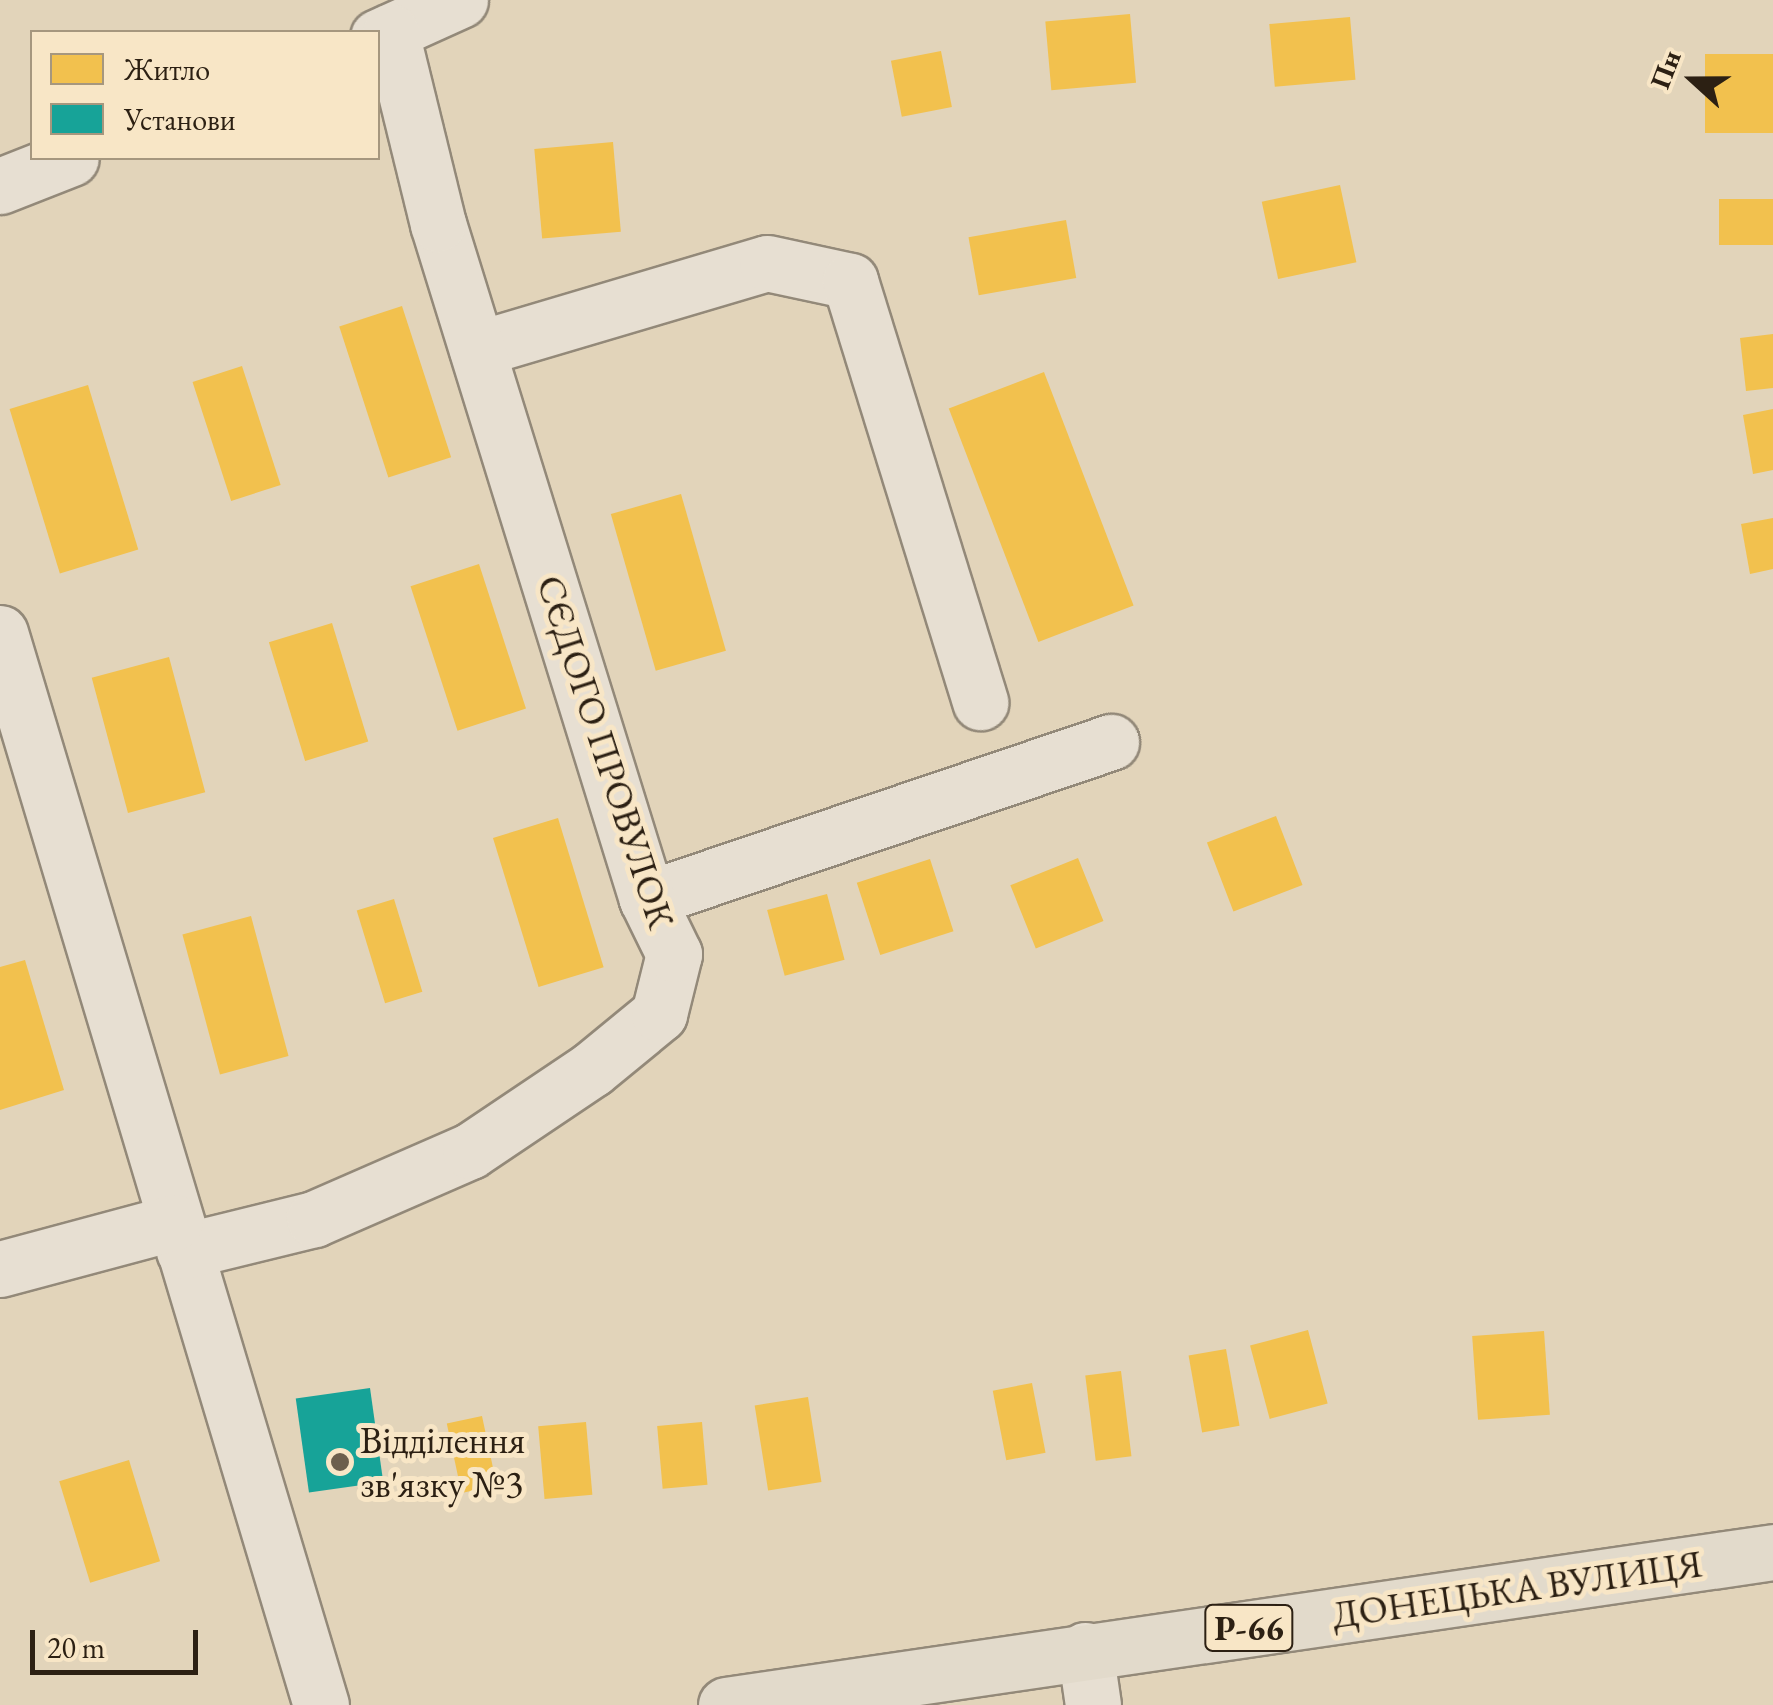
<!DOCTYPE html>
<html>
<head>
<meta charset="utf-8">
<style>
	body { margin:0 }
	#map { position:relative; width:1773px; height:1705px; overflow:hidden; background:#e2d4ba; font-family:"EB Garamond",serif }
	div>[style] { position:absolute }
	.homes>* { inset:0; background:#f2c14e; transform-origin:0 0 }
	.public>* { inset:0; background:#17a398; transform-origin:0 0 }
	.roads { filter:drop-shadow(2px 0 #938979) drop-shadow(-2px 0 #938979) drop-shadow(0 2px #938979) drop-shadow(0 -2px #938979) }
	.minor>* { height:55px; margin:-27.5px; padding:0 27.5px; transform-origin:27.5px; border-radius:27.5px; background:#e7dfd2 }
	.major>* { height:55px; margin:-27.5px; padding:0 27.5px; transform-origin:27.5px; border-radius:27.5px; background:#e2dacb }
	.dots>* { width:28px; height:28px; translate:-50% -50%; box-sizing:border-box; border:5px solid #f8e6c6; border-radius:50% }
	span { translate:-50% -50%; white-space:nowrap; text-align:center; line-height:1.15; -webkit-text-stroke:10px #f8e6c6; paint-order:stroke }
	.shield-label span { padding:2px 8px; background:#f8e6c6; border:2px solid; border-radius:8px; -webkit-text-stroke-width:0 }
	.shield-label { font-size:35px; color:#2c2013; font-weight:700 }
	.street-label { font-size:38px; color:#2c2013 }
	.poi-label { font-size:38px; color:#2c2013 }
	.left { translate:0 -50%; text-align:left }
	.legend { position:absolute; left:30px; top:30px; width:350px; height:130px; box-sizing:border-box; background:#f8e6c6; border:2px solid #a6977e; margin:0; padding:12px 18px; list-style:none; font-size:30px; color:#2c2013 }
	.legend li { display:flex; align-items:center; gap:20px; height:50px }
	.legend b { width:50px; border:2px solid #a6977e }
	.north { position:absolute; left:1643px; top:30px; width:100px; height:100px; -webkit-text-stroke:8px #f8e6c6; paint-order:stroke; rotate:291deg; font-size:28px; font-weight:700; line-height:40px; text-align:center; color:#2c2013 }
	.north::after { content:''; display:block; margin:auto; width:35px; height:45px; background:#2c2013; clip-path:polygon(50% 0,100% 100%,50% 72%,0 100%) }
	.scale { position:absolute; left:30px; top:1630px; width:168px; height:45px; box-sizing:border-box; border:5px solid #2c2013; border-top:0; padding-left:12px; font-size:30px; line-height:35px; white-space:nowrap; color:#2c2013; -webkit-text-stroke:8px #f8e6c6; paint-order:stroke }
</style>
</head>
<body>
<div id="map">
	<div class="homes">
		<div style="left:1130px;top:14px;width:69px;height:85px;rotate:85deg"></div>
		<div style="left:1350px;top:17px;width:63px;height:81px;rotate:85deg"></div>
		<div style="left:941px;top:51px;width:57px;height:51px;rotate:79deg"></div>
		<div style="left:1773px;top:54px;width:79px;height:68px;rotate:90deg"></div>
		<div style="left:613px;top:142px;width:90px;height:79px;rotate:85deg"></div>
		<div style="left:1340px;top:185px;width:79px;height:80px;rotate:78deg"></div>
		<div style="left:1773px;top:199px;width:46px;height:54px;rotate:90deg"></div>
		<div style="left:1066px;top:220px;width:59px;height:99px;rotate:80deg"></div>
		<div style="left:402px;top:306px;width:159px;height:66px;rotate:72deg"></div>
		<div style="clip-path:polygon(1773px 334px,1773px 388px,1746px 391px,1740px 338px)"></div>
		<div style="left:242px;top:366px;width:125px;height:52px;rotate:72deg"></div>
		<div style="left:1044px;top:372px;width:250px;height:102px;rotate:69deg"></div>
		<div style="left:88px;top:385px;width:172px;height:82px;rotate:73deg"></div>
		<div style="clip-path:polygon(1773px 409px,1773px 470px,1753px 474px,1743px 415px)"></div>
		<div style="left:681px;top:494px;width:163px;height:73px;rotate:74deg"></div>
		<div style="clip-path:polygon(1773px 518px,1773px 569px,1750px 574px,1741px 524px)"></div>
		<div style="left:479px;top:564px;width:152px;height:72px;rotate:72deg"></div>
		<div style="left:332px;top:623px;width:124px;height:66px;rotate:73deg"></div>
		<div style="left:169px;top:657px;width:140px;height:80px;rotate:75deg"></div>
		<div style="left:1276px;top:816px;width:74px;height:74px;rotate:69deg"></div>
		<div style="left:558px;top:818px;width:156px;height:68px;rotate:73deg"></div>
		<div style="left:1078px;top:858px;width:68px;height:73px;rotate:68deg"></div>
		<div style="left:930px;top:859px;width:76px;height:77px;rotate:72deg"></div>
		<div style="left:827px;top:894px;width:68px;height:62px;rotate:75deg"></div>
		<div style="left:394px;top:899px;width:97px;height:39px;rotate:73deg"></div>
		<div style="left:251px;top:916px;width:145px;height:71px;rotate:75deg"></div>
		<div style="clip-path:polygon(25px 960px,64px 1090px,0 1110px,0 967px)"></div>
		<div style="left:1308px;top:1330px;width:76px;height:60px;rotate:75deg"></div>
		<div style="left:1544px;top:1331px;width:84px;height:72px;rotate:86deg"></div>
		<div style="left:1226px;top:1349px;width:78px;height:38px;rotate:80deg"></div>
		<div style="left:1121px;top:1371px;width:86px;height:36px;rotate:83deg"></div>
		<div style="left:1032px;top:1383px;width:71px;height:40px;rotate:79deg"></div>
		<div style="left:808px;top:1397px;width:86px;height:54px;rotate:81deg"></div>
		<div style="left:482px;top:1416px;width:71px;height:36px;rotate:78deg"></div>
		<div style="left:586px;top:1422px;width:73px;height:48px;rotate:85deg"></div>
		<div style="left:702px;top:1422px;width:63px;height:45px;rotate:85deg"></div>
		<div style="left:129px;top:1460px;width:106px;height:73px;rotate:73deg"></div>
	</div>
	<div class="public">
		<div style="left:370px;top:1388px;width:95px;height:75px;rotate:82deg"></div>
	</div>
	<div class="roads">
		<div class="minor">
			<div style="left:378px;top:37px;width:90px;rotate:-24.3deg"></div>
			<div style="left:0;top:186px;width:76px;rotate:-21.5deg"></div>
			<div style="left:477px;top:349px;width:302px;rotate:-16.5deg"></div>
			<div style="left:767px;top:263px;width:85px;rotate:12.2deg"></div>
			<div style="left:850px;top:281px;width:441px;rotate:72.8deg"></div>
			<div style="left:0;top:633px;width:1119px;rotate:73.33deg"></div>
			<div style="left:647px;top:899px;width:490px;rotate:-18.7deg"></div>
			<div style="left:184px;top:1251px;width:134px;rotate:-13.8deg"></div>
			<div style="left:314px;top:1219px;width:170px;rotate:-23.6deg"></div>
			<div style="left:470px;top:1151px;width:147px;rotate:-33.9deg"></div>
			<div style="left:592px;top:1069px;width:87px;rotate:-39.4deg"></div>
			<div style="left:659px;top:1014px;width:62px;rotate:-76deg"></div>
			<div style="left:674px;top:954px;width:61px;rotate:-116.1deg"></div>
			<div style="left:647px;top:899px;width:707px;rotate:-107.2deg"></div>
			<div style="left:438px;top:224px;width:198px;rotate:-103.8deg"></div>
			<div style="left:0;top:1269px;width:181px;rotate:-15deg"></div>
			<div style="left:1085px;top:1650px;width:56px;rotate:81.7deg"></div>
		</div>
		<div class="major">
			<div style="left:726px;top:1705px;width:1058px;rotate:-8.31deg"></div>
		</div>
	</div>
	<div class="dots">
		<div style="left:340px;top:1462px;background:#6c5f4d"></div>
	</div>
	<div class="shield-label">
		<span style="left:1249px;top:1628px">Р-66</span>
	</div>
	<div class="street-label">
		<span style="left:606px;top:752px;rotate:72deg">СЄДОГО ПРОВУЛОК</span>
		<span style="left:1517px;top:1589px;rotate:-8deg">ДОНЕЦЬКА ВУЛИЦЯ</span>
	</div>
	<div class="poi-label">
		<span class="left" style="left:360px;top:1462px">Відділення<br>зв'язку №3</span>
	</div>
	<ul class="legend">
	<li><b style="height:28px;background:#f2c14e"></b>Житло</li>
	<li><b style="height:28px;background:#17a398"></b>Установи</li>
	</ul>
	<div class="north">Пн</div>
	<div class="scale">20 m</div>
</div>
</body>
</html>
